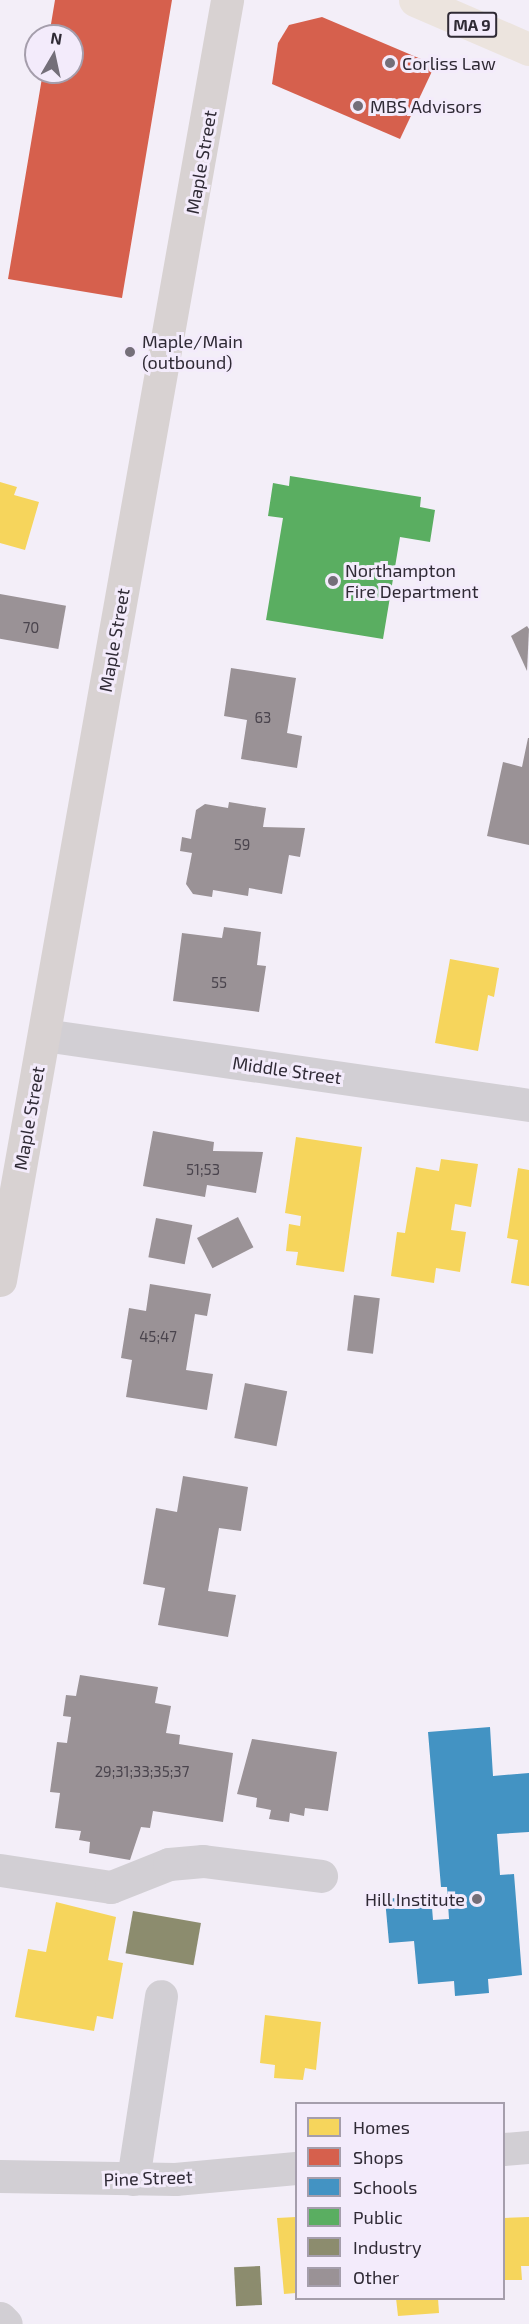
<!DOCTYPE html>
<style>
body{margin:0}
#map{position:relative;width:529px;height:2324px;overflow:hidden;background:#f3eef8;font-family:"Exo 2",sans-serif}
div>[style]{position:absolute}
.homes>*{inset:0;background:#f6d55c}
.shops>*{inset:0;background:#d6604d}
.schools>*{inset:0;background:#4393c3}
.public>*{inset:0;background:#5aae61}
.industry>*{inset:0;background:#8c8c6e;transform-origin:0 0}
.building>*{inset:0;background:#9a9296;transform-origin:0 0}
.minor>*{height:33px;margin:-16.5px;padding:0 16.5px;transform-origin:16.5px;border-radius:16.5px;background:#d2cfd4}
.major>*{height:33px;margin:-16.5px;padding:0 16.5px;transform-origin:16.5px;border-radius:16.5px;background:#d8d2d2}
.highway>*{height:33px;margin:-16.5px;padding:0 16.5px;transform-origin:16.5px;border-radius:16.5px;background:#ece4de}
.dots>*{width:16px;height:16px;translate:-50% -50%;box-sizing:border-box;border:3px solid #f3ebfb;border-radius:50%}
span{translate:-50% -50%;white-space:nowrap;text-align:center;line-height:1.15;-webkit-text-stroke:6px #f3ebfb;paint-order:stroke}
.number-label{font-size:15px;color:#4a444d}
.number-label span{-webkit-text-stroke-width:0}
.shield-label span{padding:2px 4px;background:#f3ebfb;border:2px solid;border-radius:4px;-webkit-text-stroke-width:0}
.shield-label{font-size:16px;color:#2f2a35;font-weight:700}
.poi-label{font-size:18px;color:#2f2a35}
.left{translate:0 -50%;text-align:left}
.right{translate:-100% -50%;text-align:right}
.street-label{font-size:18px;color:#2f2a35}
.legend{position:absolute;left:295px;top:2102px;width:210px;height:198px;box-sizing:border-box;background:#f3ebfb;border:2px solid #a59eac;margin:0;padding:8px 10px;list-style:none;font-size:18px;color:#2f2a35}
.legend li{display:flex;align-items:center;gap:12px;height:30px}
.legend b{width:30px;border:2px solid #a59eac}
.north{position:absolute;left:24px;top:24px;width:60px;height:60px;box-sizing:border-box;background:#f3ebfb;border:2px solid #a59eac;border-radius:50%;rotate:9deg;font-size:16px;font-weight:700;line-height:24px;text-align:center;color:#2f2a35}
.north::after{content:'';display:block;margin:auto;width:21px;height:27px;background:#746f79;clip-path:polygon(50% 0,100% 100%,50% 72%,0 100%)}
</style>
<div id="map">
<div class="homes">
<i style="clip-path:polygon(0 482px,17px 487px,14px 495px,39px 502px,25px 550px,0 543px)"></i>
<i style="clip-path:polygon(450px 959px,499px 968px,494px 997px,488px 995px,478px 1051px,435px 1043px)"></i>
<i style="clip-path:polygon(296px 1137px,362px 1147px,344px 1272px,296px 1265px,298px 1252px,286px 1251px,289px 1224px,300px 1226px,301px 1216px,285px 1213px)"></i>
<i style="clip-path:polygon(441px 1159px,478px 1164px,471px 1207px,455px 1204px,451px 1230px,466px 1232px,460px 1272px,436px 1268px,434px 1283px,391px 1276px,397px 1232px,405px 1233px,416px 1167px,439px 1171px)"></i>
<i style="clip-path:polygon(518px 1168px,529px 1170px,529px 1286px,511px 1283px,518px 1240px,507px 1238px)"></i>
<i style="clip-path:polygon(56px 1902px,116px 1917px,108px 1960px,123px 1963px,113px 2019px,97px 2016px,94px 2031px,15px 2017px,28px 1949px,46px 1952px)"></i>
<i style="clip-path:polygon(265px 2015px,321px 2022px,316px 2070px,305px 2068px,303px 2080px,274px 2078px,275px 2065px,260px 2063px)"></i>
<i style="clip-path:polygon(296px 2217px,296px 2293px,284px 2294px,277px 2218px)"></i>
<i style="clip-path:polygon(529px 2217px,529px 2266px,521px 2266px,522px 2280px,504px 2280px,504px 2218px)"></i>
<i style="clip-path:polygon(396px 2298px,438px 2298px,439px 2313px,398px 2316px)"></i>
</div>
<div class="shops">
<i style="clip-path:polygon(55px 0,172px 0,122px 298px,8px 279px,43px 72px,72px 72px,72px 36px,49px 36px)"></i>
<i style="clip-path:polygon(322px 17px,435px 65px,400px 139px,272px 84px,278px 43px,289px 25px)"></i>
</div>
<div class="schools">
<i style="clip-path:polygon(490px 1727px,493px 1776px,529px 1773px,529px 1832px,497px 1834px,500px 1875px,514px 1874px,522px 1975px,488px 1979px,489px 1993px,455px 1996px,454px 1981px,418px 1984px,414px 1941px,389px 1943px,385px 1899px,431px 1895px,433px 1920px,449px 1919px,447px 1887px,441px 1887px,428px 1732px)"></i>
</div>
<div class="public">
<i style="clip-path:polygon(290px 476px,421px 497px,420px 507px,435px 510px,430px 542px,400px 537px,383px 639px,266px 620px,283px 518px,268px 516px,273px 483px,289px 486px)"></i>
</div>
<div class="industry">
<i style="left:133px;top:1911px;width:69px;height:43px;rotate:10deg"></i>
<i style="left:260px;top:2266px;width:39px;height:26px;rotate:87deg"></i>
</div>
<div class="building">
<i style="left:0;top:594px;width:67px;height:44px;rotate:10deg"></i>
<i style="clip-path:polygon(527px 626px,529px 629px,527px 671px,511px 636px)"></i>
<i style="clip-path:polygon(231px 668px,296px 678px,287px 733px,302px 736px,297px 768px,241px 759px,247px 720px,224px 716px)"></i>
<i style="clip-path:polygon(528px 738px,529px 738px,529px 845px,487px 836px,503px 762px,522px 767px)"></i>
<i style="clip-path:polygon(229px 802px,266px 808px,263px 827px,305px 828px,300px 857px,289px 855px,282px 894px,249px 888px,248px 896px,213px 890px,212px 897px,193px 894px,186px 884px,192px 853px,180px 851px,182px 837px,191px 839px,196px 810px,205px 804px,228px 808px)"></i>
<i style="clip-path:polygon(224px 927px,261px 932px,257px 965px,266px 966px,259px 1012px,173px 1001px,182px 933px,222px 938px)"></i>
<i style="clip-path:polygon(153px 1131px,214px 1142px,213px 1151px,263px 1152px,256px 1193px,207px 1185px,205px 1197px,143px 1186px)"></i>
<i style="left:238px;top:1217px;width:34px;height:46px;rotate:63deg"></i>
<i style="left:156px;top:1218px;width:37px;height:40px;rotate:11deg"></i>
<i style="clip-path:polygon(150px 1284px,211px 1294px,207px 1316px,195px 1314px,186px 1370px,213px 1374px,207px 1410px,126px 1397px,132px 1360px,121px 1358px,129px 1308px,146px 1311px)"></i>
<i style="left:354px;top:1295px;width:26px;height:56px;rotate:7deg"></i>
<i style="left:245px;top:1383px;width:43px;height:56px;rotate:11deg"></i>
<i style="clip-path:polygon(183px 1476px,248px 1487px,241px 1531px,219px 1528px,208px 1591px,236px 1595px,228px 1637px,158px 1625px,165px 1588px,143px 1584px,156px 1508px,177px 1512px)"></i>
<i style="clip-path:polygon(80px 1675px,158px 1687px,155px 1703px,171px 1706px,166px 1733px,180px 1735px,179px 1744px,233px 1753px,223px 1822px,153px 1811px,150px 1828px,141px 1827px,130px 1860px,89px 1853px,90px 1842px,79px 1840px,81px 1831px,55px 1828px,60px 1793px,50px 1792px,57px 1742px,67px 1743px,71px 1717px,63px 1716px,66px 1695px,76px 1696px)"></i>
<i style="clip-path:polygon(252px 1739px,337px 1752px,328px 1811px,305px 1808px,304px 1816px,290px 1813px,289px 1822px,269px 1819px,271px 1810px,256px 1807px,257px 1798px,237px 1794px)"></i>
</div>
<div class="minor">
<i style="left:44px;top:1035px;width:490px;rotate:8.2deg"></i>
<i style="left:0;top:1870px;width:112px;rotate:8.7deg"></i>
<i style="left:111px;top:1887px;width:62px;rotate:-21.6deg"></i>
<i style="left:169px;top:1864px;width:34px;rotate:-5deg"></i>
<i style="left:203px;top:1861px;width:119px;rotate:7.2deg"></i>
<i style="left:504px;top:2149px;width:25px;rotate:-5deg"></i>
<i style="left:0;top:2176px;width:175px;rotate:1deg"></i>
<i style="left:175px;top:2179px;width:121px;rotate:-5.2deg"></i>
<i style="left:133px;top:2179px;width:185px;rotate:-81.3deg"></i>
<i style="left:0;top:2318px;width:8px;rotate:45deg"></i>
</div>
<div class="major">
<i style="left:0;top:1280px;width:1300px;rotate:-79.94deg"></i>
</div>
<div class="highway">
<i style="left:415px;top:0;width:124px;rotate:23.3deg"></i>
</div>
<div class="dots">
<i style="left:390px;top:63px;background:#746f79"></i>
<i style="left:358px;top:106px;background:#746f79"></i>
<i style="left:130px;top:352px;background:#746f79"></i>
<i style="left:333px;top:581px;background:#746f79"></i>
<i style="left:477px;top:1899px;background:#746f79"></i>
</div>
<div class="number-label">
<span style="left:31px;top:628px">70</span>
<span style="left:263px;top:718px">63</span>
<span style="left:242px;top:845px">59</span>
<span style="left:219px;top:983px">55</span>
<span style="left:203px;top:1170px">51;53</span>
<span style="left:158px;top:1337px">45;47</span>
<span style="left:142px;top:1772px">29;31;33;35;37</span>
</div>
<div class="shield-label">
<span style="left:472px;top:25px">MA 9</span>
</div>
<div class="poi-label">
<span class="left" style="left:402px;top:63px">Corliss Law</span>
<span class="left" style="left:370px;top:106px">MBS Advisors</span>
<span class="left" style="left:142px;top:352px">Maple/Main<br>(outbound)</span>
<span class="left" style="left:345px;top:581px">Northampton<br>Fire Department</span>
<span class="right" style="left:465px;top:1899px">Hill Institute</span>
</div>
<div class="street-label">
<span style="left:201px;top:162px;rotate:-80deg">Maple Street</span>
<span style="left:114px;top:640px;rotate:-80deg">Maple Street</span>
<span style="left:287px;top:1070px;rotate:8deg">Middle Street</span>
<span style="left:29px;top:1118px;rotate:-80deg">Maple Street</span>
<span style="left:148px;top:2178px;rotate:-2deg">Pine Street</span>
</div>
<ul class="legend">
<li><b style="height:16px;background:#f6d55c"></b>Homes</li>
<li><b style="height:16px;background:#d6604d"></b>Shops</li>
<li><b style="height:16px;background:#4393c3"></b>Schools</li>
<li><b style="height:16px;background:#5aae61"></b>Public</li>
<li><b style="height:16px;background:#8c8c6e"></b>Industry</li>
<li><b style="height:16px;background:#9a9296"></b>Other</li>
</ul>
<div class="north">N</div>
</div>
